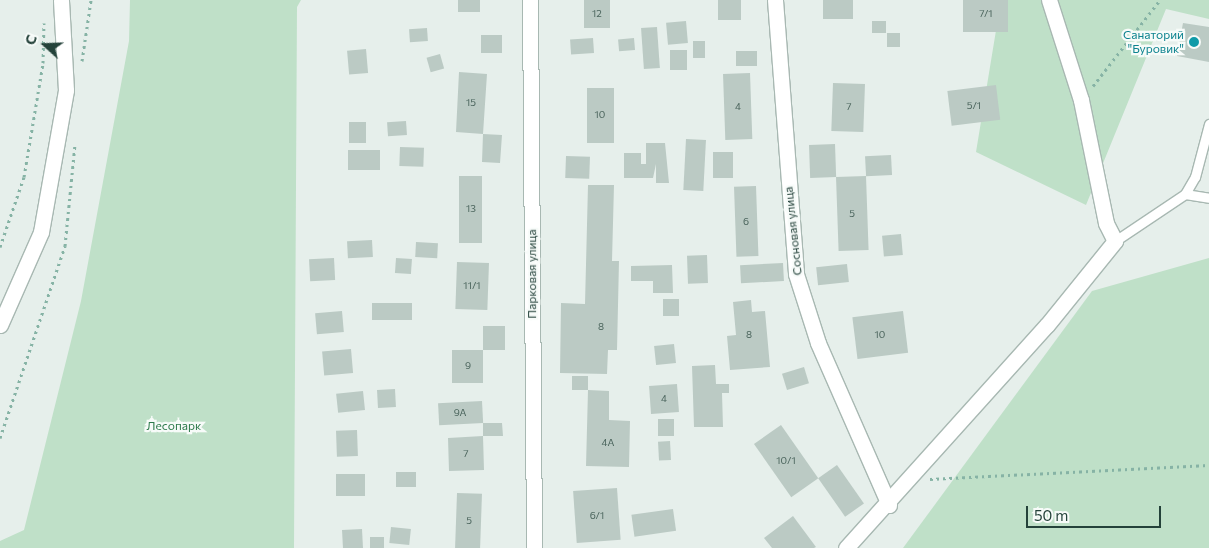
<!DOCTYPE html>
<meta charset="utf-8">
<style>
body{margin:0}
#map{position:relative;width:1209px;height:548px;overflow:hidden;background:#e6efeb;font-family:Commissioner,sans-serif}
div>[style]{position:absolute}
.green>*{inset:0;background:#bfe0c8}
.building>*{inset:0;background:#bbcac4;transform-origin:0 0}
.path>*{height:3px;margin-top:-1.5px;transform-origin:0;background:repeating-linear-gradient(90deg,#86b3a5 0 2.5px,transparent 0 6.5px)}
.roads{filter:drop-shadow(1px 0 #a8b8b2) drop-shadow(-1px 0 #a8b8b2) drop-shadow(0 1px #a8b8b2) drop-shadow(0 -1px #a8b8b2)}
.lane>*{height:9px;margin:-4.5px;padding:0 4.5px;transform-origin:4.5px;border-radius:4.5px;background:#fff}
.street>*{height:15px;margin:-7.5px;padding:0 7.5px;transform-origin:7.5px;border-radius:7.5px;background:#fff}
.dots>*{width:14px;height:14px;translate:-50% -50%;box-sizing:border-box;border:2px solid #f7fbf9;border-radius:50%}
span{translate:-50% -50%;white-space:nowrap;text-align:center;line-height:1.15;-webkit-text-stroke:4.5px #f7fbf9;paint-order:stroke}
.number-label{font-size:10px;color:#4a645c}
.number-label span{-webkit-text-stroke-width:0}
.culture-label{font-size:12px;color:#0d838f}
.right{translate:-100% -50%;text-align:right}
.street-label{font-size:12px;color:#24423a}
.park-label{font-size:12px;color:#2d7a4b}
.north{position:absolute;left:20px;top:20px;width:50px;height:50px;-webkit-text-stroke:4px #f7fbf9;paint-order:stroke;rotate:290deg;font-size:14px;font-weight:700;line-height:20px;text-align:center;color:#24423a}
.north::after{content:'';display:block;margin:auto;width:18px;height:22px;background:#24423a;clip-path:polygon(50% 0,100% 100%,50% 72%,0 100%)}
.scale{position:absolute;left:1026px;top:506px;width:135px;height:22px;box-sizing:border-box;border:2px solid #24423a;border-top:0;padding-left:6px;font-size:15px;line-height:18px;white-space:nowrap;color:#24423a;-webkit-text-stroke:4px #f7fbf9;paint-order:stroke}
</style>
<div id="map">
<div class="green">
<i style="clip-path:polygon(130px 0,301px 0,297px 7px,294px 548px,0 548px,0 541px,24px 530px,81px 301px,129px 41px)"></i>
<i style="clip-path:polygon(1001px 0,1209px 0,1209px 19px,1166px 9px,1086px 205px,976px 152px)"></i>
<i style="clip-path:polygon(1209px 258px,1209px 548px,903px 548px,1092px 291px)"></i>
</div>
<div class="building">
<i style="left:458px;top:0;width:22px;height:12px"></i>
<i style="left:584px;top:0;width:26px;height:28px"></i>
<i style="left:718px;top:0;width:23px;height:20px"></i>
<i style="left:823px;top:0;width:30px;height:19px"></i>
<i style="left:963px;top:0;width:45px;height:32px"></i>
<i style="left:686px;top:21px;width:22px;height:20px;rotate:85deg"></i>
<i style="left:872px;top:21px;width:14px;height:12px"></i>
<i style="clip-path:polygon(1183px 23px,1209px 27px,1209px 62px,1177px 56px)"></i>
<i style="left:657px;top:27px;width:41px;height:16px;rotate:86deg"></i>
<i style="left:427px;top:28px;width:13px;height:18px;rotate:86deg"></i>
<i style="left:887px;top:33px;width:13px;height:14px"></i>
<i style="left:481px;top:35px;width:21px;height:18px"></i>
<i style="left:593px;top:38px;width:15px;height:23px;rotate:86deg"></i>
<i style="left:634px;top:38px;width:12px;height:16px;rotate:85deg"></i>
<i style="left:693px;top:41px;width:12px;height:17px"></i>
<i style="left:366px;top:49px;width:24px;height:19px;rotate:85deg"></i>
<i style="left:687px;top:50px;width:20px;height:17px;rotate:90deg"></i>
<i style="left:736px;top:51px;width:21px;height:15px"></i>
<i style="left:440px;top:54px;width:15px;height:14px;rotate:74deg"></i>
<i style="clip-path:polygon(459px 72px,487px 74px,483px 134px,502px 135px,500px 163px,482px 162px,483px 134px,456px 132px)"></i>
<i style="left:750px;top:73px;width:66px;height:27px;rotate:88deg"></i>
<i style="left:833px;top:83px;width:32px;height:48px;rotate:2deg"></i>
<i style="left:996px;top:85px;width:35px;height:49px;rotate:83deg"></i>
<i style="left:587px;top:88px;width:27px;height:55px"></i>
<i style="left:406px;top:121px;width:14px;height:19px;rotate:86deg"></i>
<i style="left:349px;top:122px;width:17px;height:21px"></i>
<i style="left:686px;top:139px;width:20px;height:51px;rotate:3deg"></i>
<i style="clip-path:polygon(646px 143px,665px 143px,669px 183px,656px 183px,656px 164px,653px 178px,624px 178px,624px 153px,641px 153px,641px 164px,646px 164px)"></i>
<i style="left:835px;top:144px;width:33px;height:26px;rotate:88deg"></i>
<i style="left:400px;top:147px;width:24px;height:19px;rotate:2deg"></i>
<i style="left:380px;top:150px;width:20px;height:32px;rotate:90deg"></i>
<i style="left:713px;top:152px;width:20px;height:26px"></i>
<i style="left:891px;top:155px;width:20px;height:26px;rotate:87deg"></i>
<i style="left:566px;top:156px;width:24px;height:22px;rotate:2deg"></i>
<i style="left:459px;top:176px;width:23px;height:67px"></i>
<i style="left:866px;top:176px;width:74px;height:30px;rotate:88deg"></i>
<i style="clip-path:polygon(588px 185px,614px 185px,612px 261px,619px 261px,617px 350px,608px 350px,607px 374px,560px 373px,561px 303px,585px 304px)"></i>
<i style="left:756px;top:186px;width:70px;height:22px;rotate:88deg"></i>
<i style="left:901px;top:234px;width:21px;height:19px;rotate:85deg"></i>
<i style="left:372px;top:240px;width:17px;height:25px;rotate:87deg"></i>
<i style="left:416px;top:242px;width:22px;height:15px;rotate:3deg"></i>
<i style="left:707px;top:255px;width:28px;height:20px;rotate:88deg"></i>
<i style="left:334px;top:258px;width:22px;height:25px;rotate:87deg"></i>
<i style="left:396px;top:258px;width:16px;height:15px;rotate:4deg"></i>
<i style="left:457px;top:262px;width:32px;height:47px;rotate:2deg"></i>
<i style="left:783px;top:263px;width:18px;height:43px;rotate:87deg"></i>
<i style="left:847px;top:264px;width:18px;height:31px;rotate:84deg"></i>
<i style="clip-path:polygon(672px 265px,673px 293px,653px 293px,653px 281px,631px 281px,631px 266px)"></i>
<i style="left:663px;top:299px;width:16px;height:17px"></i>
<i style="clip-path:polygon(751px 300px,752px 312px,765px 311px,770px 367px,730px 370px,727px 336px,736px 335px,733px 302px)"></i>
<i style="left:412px;top:303px;width:17px;height:40px;rotate:90deg"></i>
<i style="left:342px;top:311px;width:21px;height:27px;rotate:85deg"></i>
<i style="left:903px;top:311px;width:42px;height:51px;rotate:83deg"></i>
<i style="left:483px;top:326px;width:22px;height:24px"></i>
<i style="left:674px;top:344px;width:19px;height:20px;rotate:84deg"></i>
<i style="left:351px;top:349px;width:24px;height:29px;rotate:85deg"></i>
<i style="left:452px;top:350px;width:31px;height:33px"></i>
<i style="clip-path:polygon(715px 365px,716px 384px,729px 384px,729px 393px,722px 393px,723px 427px,694px 427px,692px 366px)"></i>
<i style="left:804px;top:367px;width:17px;height:23px;rotate:73deg"></i>
<i style="clip-path:polygon(572px 376px,588px 376px,588px 390px,609px 391px,609px 420px,630px 421px,629px 467px,586px 466px,588px 390px,572px 390px)"></i>
<i style="left:677px;top:384px;width:28px;height:28px;rotate:86deg"></i>
<i style="left:395px;top:389px;width:18px;height:18px;rotate:87deg"></i>
<i style="left:363px;top:391px;width:19px;height:27px;rotate:84deg"></i>
<i style="left:482px;top:401px;width:22px;height:44px;rotate:87deg"></i>
<i style="left:658px;top:419px;width:16px;height:17px"></i>
<i style="clip-path:polygon(483px 423px,502px 423px,503px 436px,483px 436px,484px 470px,449px 471px,448px 438px,483px 436px)"></i>
<i style="left:781px;top:425px;width:65px;height:33px;rotate:55deg"></i>
<i style="left:357px;top:430px;width:26px;height:21px;rotate:88deg"></i>
<i style="left:670px;top:441px;width:19px;height:12px;rotate:87deg"></i>
<i style="left:837px;top:465px;width:47px;height:23px;rotate:55deg"></i>
<i style="left:396px;top:472px;width:20px;height:15px"></i>
<i style="left:336px;top:474px;width:29px;height:22px"></i>
<i style="left:617px;top:488px;width:52px;height:44px;rotate:86deg"></i>
<i style="left:457px;top:493px;width:25px;height:55px;rotate:2deg"></i>
<i style="left:673px;top:509px;width:22px;height:42px;rotate:82deg"></i>
<i style="clip-path:polygon(793px 516px,816px 547px,814px 548px,772px 548px,764px 538px)"></i>
<i style="left:391px;top:527px;width:20px;height:16px;rotate:6deg"></i>
<i style="left:362px;top:529px;width:19px;height:20px;rotate:87deg"></i>
<i style="left:370px;top:537px;width:14px;height:11px"></i>
</div>
<div class="path">
<i style="left:82px;top:61px;width:62px;rotate:-81.6deg"></i>
<i style="left:1093px;top:86px;width:109px;rotate:-52.1deg"></i>
<i style="left:0;top:247px;width:74px;rotate:-71.1deg"></i>
<i style="left:24px;top:177px;width:116px;rotate:-80.5deg"></i>
<i style="left:43px;top:63px;width:40px;rotate:-88.6deg"></i>
<i style="left:0;top:438px;width:203px;rotate:-71.3deg"></i>
<i style="left:65px;top:246px;width:102px;rotate:-84.4deg"></i>
<i style="left:930px;top:479px;width:279px;rotate:-2.9deg"></i>
</div>
<div class="roads">
<div class="lane">
<i style="left:1185px;top:194px;width:20px;rotate:-60deg"></i>
<i style="left:1195px;top:177px;width:55px;rotate:-75.2deg"></i>
<i style="left:1115px;top:241px;width:84px;rotate:-33.9deg"></i>
<i style="left:1185px;top:194px;width:24px;rotate:9deg"></i>
</div>
<div class="street">
<i style="left:530px;top:0;width:548px;rotate:89.58deg"></i>
<i style="left:775px;top:0;width:275px;rotate:85.6deg"></i>
<i style="left:796px;top:274px;width:72px;rotate:72.3deg"></i>
<i style="left:818px;top:343px;width:177px;rotate:66.3deg"></i>
<i style="left:0;top:325px;width:102px;rotate:-66.2deg"></i>
<i style="left:41px;top:232px;width:144px;rotate:-80deg"></i>
<i style="left:66px;top:90px;width:90px;rotate:-93.2deg"></i>
<i style="left:846px;top:548px;width:300px;rotate:-48deg"></i>
<i style="left:1047px;top:325px;width:108px;rotate:-51deg"></i>
<i style="left:1115px;top:241px;width:20px;rotate:-117deg"></i>
<i style="left:1106px;top:223px;width:126px;rotate:-101.5deg"></i>
<i style="left:1081px;top:100px;width:105px;rotate:-107.7deg"></i>
</div>
</div>
<div class="dots">
<i style="left:1194px;top:42px;background:#0f9aa8"></i>
</div>
<div class="number-label">
<span style="left:597px;top:14px">12</span>
<span style="left:986px;top:14px">7/1</span>
<span style="left:471px;top:103px">15</span>
<span style="left:974px;top:106px">5/1</span>
<span style="left:738px;top:107px">4</span>
<span style="left:849px;top:107px">7</span>
<span style="left:600px;top:115px">10</span>
<span style="left:471px;top:209px">13</span>
<span style="left:852px;top:214px">5</span>
<span style="left:746px;top:222px">6</span>
<span style="left:472px;top:286px">11/1</span>
<span style="left:601px;top:327px">8</span>
<span style="left:749px;top:335px">8</span>
<span style="left:880px;top:335px">10</span>
<span style="left:468px;top:366px">9</span>
<span style="left:664px;top:399px">4</span>
<span style="left:460px;top:413px">9А</span>
<span style="left:608px;top:443px">4А</span>
<span style="left:466px;top:454px">7</span>
<span style="left:786px;top:461px">10/1</span>
<span style="left:597px;top:516px">6/1</span>
<span style="left:469px;top:521px">5</span>
</div>
<div class="culture-label">
<span class="right" style="left:1184px;top:42px">Санаторий<br>"Буровик"</span>
</div>
<div class="street-label">
<span style="left:793px;top:231px;rotate:-96deg">Сосновая улица</span>
<span style="left:532px;top:274px;rotate:-90deg">Парковая улица</span>
</div>
<div class="park-label">
<span style="left:174px;top:426px">Лесопарк</span>
</div>
<div class="north">С</div>
<div class="scale">50 m</div>
</div>
